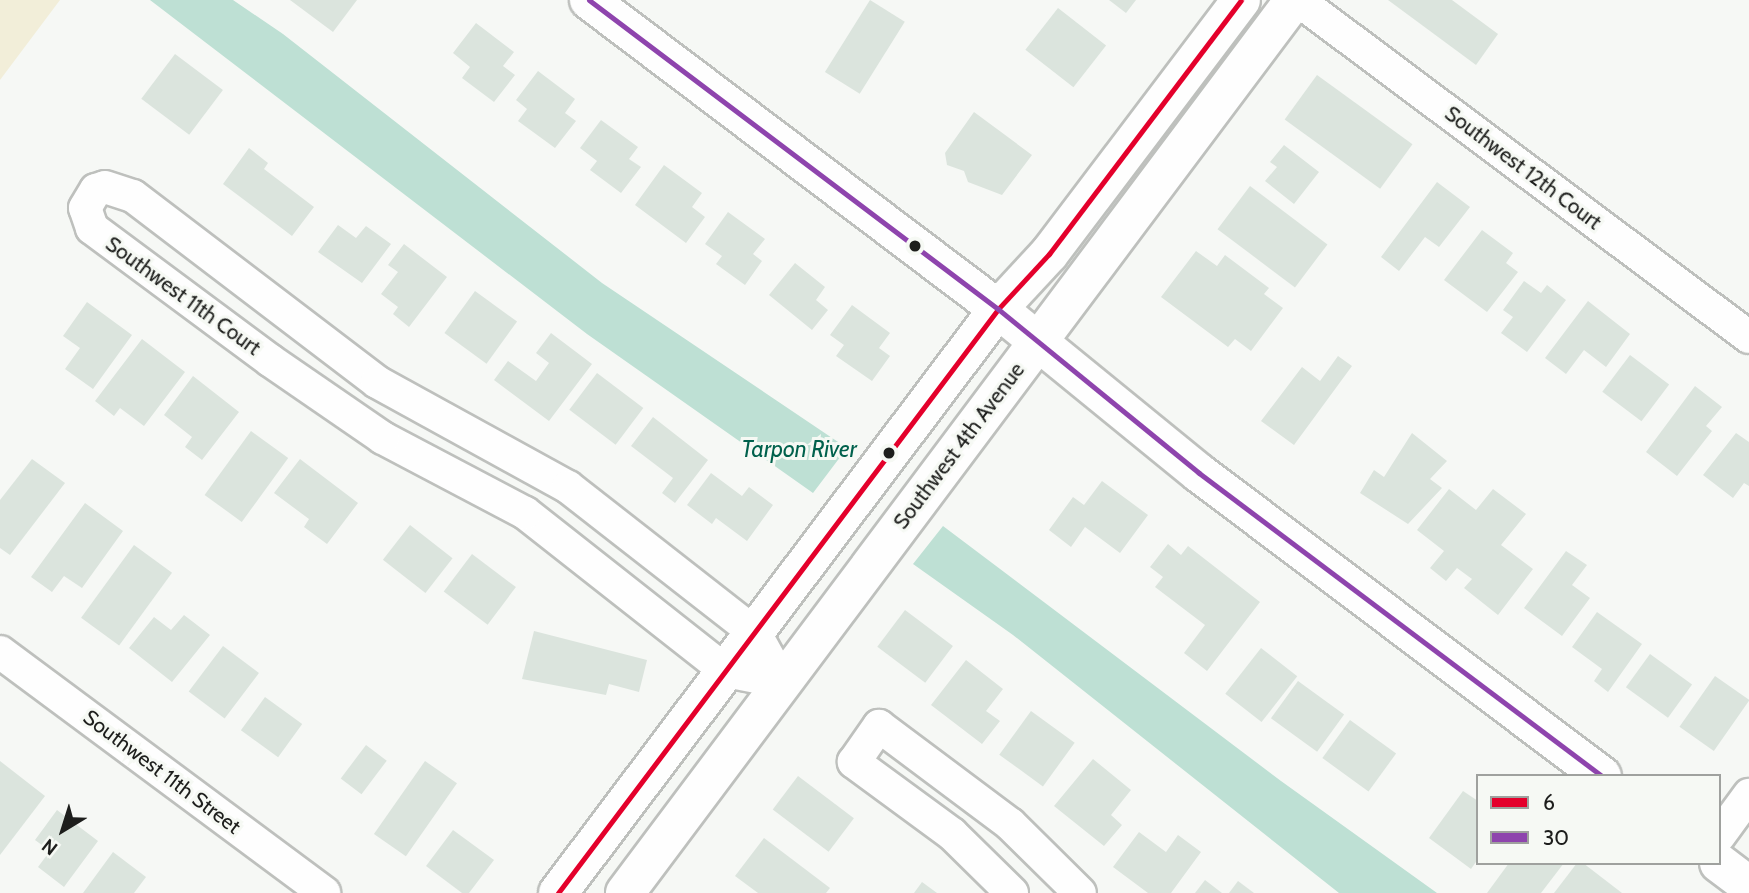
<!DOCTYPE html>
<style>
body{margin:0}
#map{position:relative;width:1749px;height:893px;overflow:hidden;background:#f6f8f5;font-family:Cabin,sans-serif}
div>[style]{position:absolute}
.green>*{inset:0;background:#f2eed9}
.water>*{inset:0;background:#bee0d4}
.building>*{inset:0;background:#dbe4dd;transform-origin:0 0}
.roads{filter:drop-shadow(2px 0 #bec0bd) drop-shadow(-2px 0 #bec0bd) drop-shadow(0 2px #bec0bd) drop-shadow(0 -2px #bec0bd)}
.minor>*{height:32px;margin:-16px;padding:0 16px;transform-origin:16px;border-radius:16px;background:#fefefe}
.secondary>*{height:38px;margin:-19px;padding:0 19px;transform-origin:19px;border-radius:19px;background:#fefefe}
.bus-1>*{height:5px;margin:-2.5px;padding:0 2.5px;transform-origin:2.5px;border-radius:2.5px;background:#e4002b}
.bus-2>*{height:5px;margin:-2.5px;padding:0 2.5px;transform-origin:2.5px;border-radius:2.5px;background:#8e44ad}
.dots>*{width:19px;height:19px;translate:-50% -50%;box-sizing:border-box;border:4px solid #f6f9f4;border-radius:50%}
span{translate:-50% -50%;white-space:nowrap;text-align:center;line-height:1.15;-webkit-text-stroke:6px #f6f9f4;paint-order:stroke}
.street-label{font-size:21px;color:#1d1e1c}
.water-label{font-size:23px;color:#00614c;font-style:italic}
.legend{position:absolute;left:1476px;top:774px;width:245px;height:91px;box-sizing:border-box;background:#f6f9f4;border:2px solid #9fa19e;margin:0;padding:9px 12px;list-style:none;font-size:21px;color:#1d1e1c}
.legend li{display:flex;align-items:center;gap:14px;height:35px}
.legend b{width:35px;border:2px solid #9fa19e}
.north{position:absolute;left:28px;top:795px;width:70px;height:70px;-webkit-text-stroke:5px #f6f9f4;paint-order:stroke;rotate:218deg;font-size:19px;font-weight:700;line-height:28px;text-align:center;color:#1d1e1c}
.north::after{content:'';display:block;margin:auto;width:24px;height:32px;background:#1d1e1c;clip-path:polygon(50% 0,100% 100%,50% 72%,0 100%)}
</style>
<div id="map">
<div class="green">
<i style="clip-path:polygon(0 0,60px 0,0 80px)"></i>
</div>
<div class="water">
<i style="clip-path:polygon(150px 0,233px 0,283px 34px,602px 283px,847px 448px,813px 493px,587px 334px)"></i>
<i style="clip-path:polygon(943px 526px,1281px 781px,1437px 893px,1339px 893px,1013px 635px,913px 564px)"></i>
</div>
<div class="building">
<i style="clip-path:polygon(290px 0,357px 0,333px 32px)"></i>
<i style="left:870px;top:0;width:41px;height:85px;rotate:32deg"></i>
<i style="clip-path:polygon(1109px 0,1136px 0,1126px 13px)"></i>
<i style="clip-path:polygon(1388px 0,1452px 0,1498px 34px,1476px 65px)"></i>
<i style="left:1058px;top:8px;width:61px;height:53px;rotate:38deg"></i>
<i style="clip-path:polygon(476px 23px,514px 52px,503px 66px,515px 75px,494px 102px,462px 78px,470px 67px,453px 53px)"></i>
<i style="left:175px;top:54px;width:60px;height:56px;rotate:37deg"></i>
<i style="clip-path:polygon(538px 71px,575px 99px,565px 113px,576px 121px,555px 148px,518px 121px,527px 109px,516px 100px)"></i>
<i style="left:1317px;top:75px;width:118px;height:55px;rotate:36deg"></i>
<i style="clip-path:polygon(974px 112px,1032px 155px,1002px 195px,968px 182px,964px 171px,947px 165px,945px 153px)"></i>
<i style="clip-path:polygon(601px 120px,638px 147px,629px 159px,641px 167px,621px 193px,590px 170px,597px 161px,580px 148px)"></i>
<i style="clip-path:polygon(1284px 145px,1319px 172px,1294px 204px,1265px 181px,1277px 167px,1270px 162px)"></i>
<i style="clip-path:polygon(249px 148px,268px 163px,264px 169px,314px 207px,292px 236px,223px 184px)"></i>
<i style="clip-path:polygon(664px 165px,702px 193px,692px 207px,705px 217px,686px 243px,635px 205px)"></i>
<i style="clip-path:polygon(1437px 182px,1470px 207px,1439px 247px,1425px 237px,1399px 271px,1381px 257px)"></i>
<i style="left:1250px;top:186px;width:97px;height:54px;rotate:37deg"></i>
<i style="clip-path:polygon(728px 212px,765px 239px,753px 254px,762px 261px,745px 285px,716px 264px,722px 256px,705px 244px)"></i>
<i style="clip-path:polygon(338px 225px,356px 238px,366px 226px,391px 244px,362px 283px,318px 252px)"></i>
<i style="clip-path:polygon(1482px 230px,1513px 253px,1506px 263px,1518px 272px,1487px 312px,1444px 280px)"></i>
<i style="clip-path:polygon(404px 244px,447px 277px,409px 327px,393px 314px,398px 307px,381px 294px,398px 272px,388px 265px)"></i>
<i style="clip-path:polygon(1196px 251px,1217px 266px,1225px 255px,1269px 288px,1264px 294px,1283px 308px,1251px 351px,1235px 339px,1228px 347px,1161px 297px)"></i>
<i style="clip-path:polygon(795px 263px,825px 287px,816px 300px,828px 310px,812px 330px,769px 295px)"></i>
<i style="clip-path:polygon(1524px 281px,1541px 293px,1547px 285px,1566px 300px,1527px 352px,1501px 333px,1513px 317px,1503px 310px)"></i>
<i style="left:475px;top:291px;width:52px;height:52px;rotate:36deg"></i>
<i style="clip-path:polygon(1588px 301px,1630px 334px,1606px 367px,1584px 350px,1566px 374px,1545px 358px)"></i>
<i style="clip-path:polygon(87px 302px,132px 335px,93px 389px,65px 369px,80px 348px,63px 336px)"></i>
<i style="clip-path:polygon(852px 305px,890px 333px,879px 348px,890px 356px,872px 381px,836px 356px,844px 345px,830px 335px)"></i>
<i style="clip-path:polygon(551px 333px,592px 364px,549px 421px,494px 380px,508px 361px,536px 381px,549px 363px,536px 353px)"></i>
<i style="clip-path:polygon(142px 339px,185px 372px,144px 426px,120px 408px,114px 416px,95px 401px)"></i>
<i style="left:1630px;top:355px;width:49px;height:46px;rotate:37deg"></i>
<i style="clip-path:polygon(1338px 356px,1352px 366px,1294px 445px,1261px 421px,1302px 367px,1320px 381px)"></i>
<i style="left:597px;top:373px;width:58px;height:46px;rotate:37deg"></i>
<i style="clip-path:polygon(193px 376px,239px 412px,202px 460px,185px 447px,192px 437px,164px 415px)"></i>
<i style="clip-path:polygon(1695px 386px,1722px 407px,1706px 426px,1712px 431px,1677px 476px,1646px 452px)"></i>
<i style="clip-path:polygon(653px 417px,708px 460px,675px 503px,662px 493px,673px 478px,631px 446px)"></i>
<i style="left:251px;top:431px;width:46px;height:79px;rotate:36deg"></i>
<i style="clip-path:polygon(1412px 433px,1447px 461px,1430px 479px,1442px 488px,1408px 524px,1360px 493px,1374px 470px,1384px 477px)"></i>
<i style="clip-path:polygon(1736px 433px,1749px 442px,1749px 486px,1744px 483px,1733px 498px,1703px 475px)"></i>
<i style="clip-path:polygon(32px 459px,65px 483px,10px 555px,0 548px,0 500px)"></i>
<i style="clip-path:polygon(300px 459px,358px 503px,327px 544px,304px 527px,309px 519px,274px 493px)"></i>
<i style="clip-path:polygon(711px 473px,742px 496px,749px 487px,773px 505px,747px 541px,716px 518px,712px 524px,687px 505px)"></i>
<i style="clip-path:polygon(1102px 481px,1148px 515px,1120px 553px,1085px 527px,1071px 547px,1049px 530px,1073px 497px,1084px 505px)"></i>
<i style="clip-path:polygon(1449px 489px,1476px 510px,1493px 489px,1526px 514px,1501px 545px,1533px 569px,1498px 615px,1464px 588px,1472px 579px,1457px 568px,1446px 581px,1430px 568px,1444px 551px,1417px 530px)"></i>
<i style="clip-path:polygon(85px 503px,123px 531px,82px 588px,64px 576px,52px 592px,31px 577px)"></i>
<i style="left:410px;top:525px;width:54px;height:44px;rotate:38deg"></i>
<i style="clip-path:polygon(1168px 544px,1181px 555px,1188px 546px,1260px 602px,1207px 671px,1184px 653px,1205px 625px,1155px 587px,1163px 577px,1150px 567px)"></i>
<i style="left:134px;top:545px;width:47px;height:90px;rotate:36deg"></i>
<i style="clip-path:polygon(1566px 551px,1587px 565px,1572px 585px,1590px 598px,1562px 636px,1524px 608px)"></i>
<i style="left:472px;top:554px;width:55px;height:47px;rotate:37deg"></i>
<i style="left:905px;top:610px;width:60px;height:46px;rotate:37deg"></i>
<i style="clip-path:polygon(1597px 612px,1642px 644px,1608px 692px,1594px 681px,1602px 669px,1572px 647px)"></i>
<i style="clip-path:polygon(184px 615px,210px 635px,172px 682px,129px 648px,154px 617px,171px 630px)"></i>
<i style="clip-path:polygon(534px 631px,647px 660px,639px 692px,609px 684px,606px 695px,522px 679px)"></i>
<i style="left:223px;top:646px;width:45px;height:57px;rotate:37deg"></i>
<i style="left:1261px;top:648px;width:46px;height:58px;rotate:38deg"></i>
<i style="left:1650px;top:654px;width:52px;height:41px;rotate:36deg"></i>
<i style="clip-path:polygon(966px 660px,1003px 689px,986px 711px,1000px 721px,982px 744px,931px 705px)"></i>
<i style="left:1715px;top:676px;width:42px;height:62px;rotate:35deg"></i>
<i style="left:1298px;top:681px;width:57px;height:46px;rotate:36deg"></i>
<i style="left:265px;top:697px;width:46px;height:41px;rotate:36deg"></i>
<i style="left:1031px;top:711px;width:54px;height:54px;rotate:36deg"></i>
<i style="left:1350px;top:720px;width:57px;height:47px;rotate:36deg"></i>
<i style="left:366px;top:745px;width:26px;height:42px;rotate:37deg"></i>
<i style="clip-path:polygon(1093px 759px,1131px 790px,1111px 815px,1122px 825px,1104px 846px,1054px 806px)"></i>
<i style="clip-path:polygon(0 761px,45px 796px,0 855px)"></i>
<i style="left:425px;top:761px;width:39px;height:89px;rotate:35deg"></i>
<i style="left:798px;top:776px;width:70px;height:42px;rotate:37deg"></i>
<i style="clip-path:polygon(1463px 791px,1478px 801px,1478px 859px,1471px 869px,1429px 838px)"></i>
<i style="clip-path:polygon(57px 810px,98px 841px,64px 887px,38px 867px,50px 851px,35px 840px)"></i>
<i style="clip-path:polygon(453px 830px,494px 860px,469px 893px,462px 893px,426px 866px)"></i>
<i style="clip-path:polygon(1139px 832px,1166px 852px,1178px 835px,1201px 852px,1171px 893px,1148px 893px,1113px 867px)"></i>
<i style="clip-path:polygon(764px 838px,830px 888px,826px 893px,758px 893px,735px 876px)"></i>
<i style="clip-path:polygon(113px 852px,146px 877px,134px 893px,83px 893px)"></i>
<i style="clip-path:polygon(1509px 863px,1564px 863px,1541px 893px,1487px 893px)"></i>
<i style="clip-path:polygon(1577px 863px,1583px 863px,1622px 893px,1554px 893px)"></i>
<i style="clip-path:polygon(1205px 880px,1222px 893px,1195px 893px)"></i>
<i style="clip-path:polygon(1238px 881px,1254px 893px,1229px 893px)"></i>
<i style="clip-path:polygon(922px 882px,937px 893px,914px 893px)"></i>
</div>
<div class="roads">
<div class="minor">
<i style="left:1298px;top:0;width:563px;rotate:36.77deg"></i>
<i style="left:105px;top:187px;width:29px;rotate:18deg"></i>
<i style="left:133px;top:196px;width:307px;rotate:37.3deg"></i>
<i style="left:377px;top:382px;width:218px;rotate:28.8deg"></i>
<i style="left:568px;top:487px;width:237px;rotate:38deg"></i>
<i style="left:755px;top:633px;width:56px;rotate:61.1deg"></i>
<i style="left:782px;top:682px;width:57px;rotate:-168.9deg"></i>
<i style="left:726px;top:671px;width:256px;rotate:-141.8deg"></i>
<i style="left:525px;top:513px;width:161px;rotate:-152.2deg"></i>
<i style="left:383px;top:438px;width:136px;rotate:-145.5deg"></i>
<i style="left:271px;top:361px;width:223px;rotate:-143.4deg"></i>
<i style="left:92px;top:228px;width:21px;rotate:-109deg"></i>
<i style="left:85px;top:208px;width:21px;rotate:-59deg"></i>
<i style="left:96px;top:190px;width:9px;rotate:-18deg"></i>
<i style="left:0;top:652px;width:404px;rotate:36.6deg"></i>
<i style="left:1719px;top:836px;width:51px;rotate:-53.8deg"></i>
<i style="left:1012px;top:893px;width:84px;rotate:-135.5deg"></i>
<i style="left:952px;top:834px;width:122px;rotate:-143.7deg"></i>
<i style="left:854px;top:762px;width:44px;rotate:-55.2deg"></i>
<i style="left:879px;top:726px;width:164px;rotate:36.8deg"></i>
<i style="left:1010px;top:824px;width:98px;rotate:44.6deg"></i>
</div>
<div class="secondary">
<i style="left:589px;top:0;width:513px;rotate:37.07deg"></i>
<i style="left:998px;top:309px;width:259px;rotate:39.2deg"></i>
<i style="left:1199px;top:473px;width:504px;rotate:36.94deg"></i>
<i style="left:1719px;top:863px;width:38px;rotate:37deg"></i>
<i style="left:558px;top:893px;width:731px;rotate:-53deg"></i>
<i style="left:998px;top:309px;width:75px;rotate:-47.2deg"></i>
<i style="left:1049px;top:254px;width:318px;rotate:-52.9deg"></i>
<i style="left:625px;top:893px;width:1116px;rotate:-53.16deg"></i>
</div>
</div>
<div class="bus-1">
<i style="left:558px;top:893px;width:731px;rotate:-53deg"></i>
<i style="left:998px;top:309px;width:75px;rotate:-47.2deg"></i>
<i style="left:1049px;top:254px;width:318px;rotate:-52.9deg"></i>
</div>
<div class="bus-2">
<i style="left:589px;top:0;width:513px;rotate:37.07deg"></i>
<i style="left:998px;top:309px;width:259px;rotate:39.2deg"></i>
<i style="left:1199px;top:473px;width:504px;rotate:36.94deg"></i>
</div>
<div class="dots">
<i style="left:915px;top:246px;background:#1d1e1c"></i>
<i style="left:889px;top:453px;background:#1d1e1c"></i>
</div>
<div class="street-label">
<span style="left:1523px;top:168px;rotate:37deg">Southwest 12th Court</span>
<span style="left:183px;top:296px;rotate:36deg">Southwest 11th Court</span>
<span style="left:959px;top:446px;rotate:-53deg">Southwest 4th Avenue</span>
<span style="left:162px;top:772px;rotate:37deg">Southwest 11th Street</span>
</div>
<div class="water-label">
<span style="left:799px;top:449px">Tarpon River</span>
</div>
<ul class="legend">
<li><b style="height:9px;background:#e4002b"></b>6</li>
<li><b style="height:9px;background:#8e44ad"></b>30</li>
</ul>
<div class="north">N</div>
</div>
